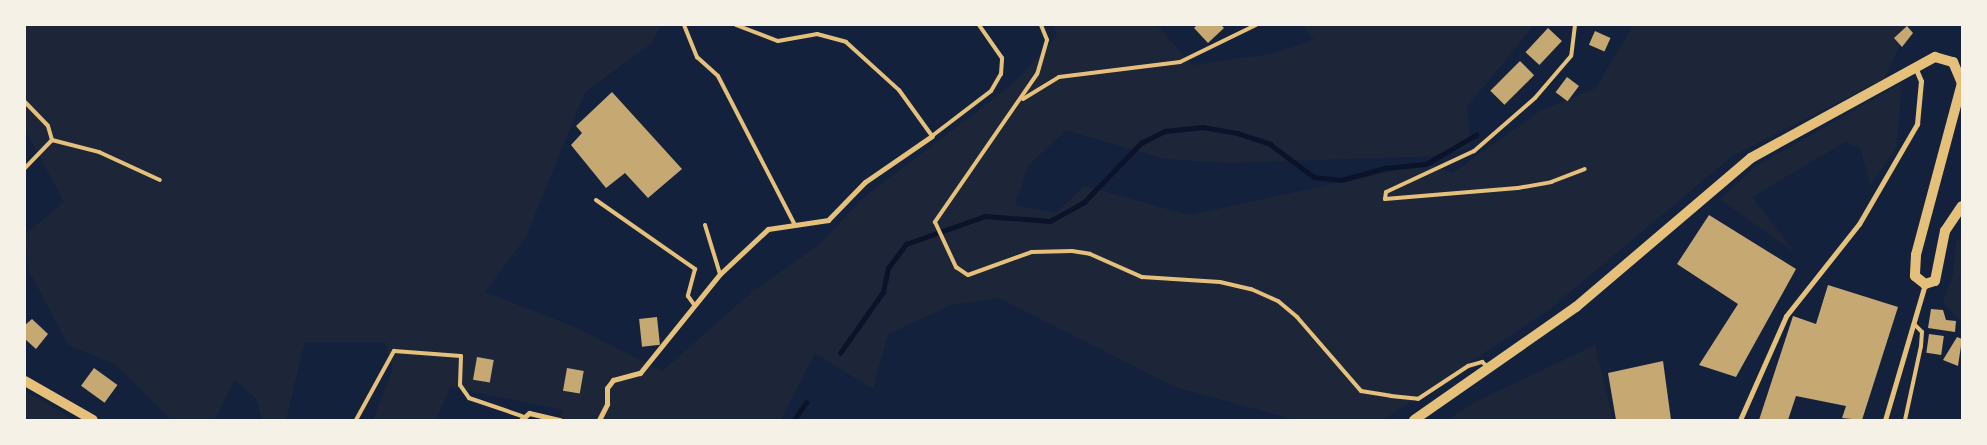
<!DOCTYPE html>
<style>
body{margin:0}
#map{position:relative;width:1987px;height:445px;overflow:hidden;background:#14213d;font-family:"PT Sans",sans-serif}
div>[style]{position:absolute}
.green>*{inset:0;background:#1d2539}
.stream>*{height:4.5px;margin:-2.25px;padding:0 2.25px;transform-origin:2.25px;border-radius:2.25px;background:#0b132b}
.building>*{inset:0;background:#c6a872;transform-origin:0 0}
.service>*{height:4px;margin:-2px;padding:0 2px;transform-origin:2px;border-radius:2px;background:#e5c07b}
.minor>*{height:5px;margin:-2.5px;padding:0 2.5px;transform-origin:2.5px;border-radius:2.5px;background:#e5c07b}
.secondary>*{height:10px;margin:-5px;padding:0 5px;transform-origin:5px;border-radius:5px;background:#e5c07b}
span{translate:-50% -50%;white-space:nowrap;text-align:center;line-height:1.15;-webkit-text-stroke:4px #f6f1e7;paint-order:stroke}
.frame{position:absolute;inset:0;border:26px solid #f6f1e7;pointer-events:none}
</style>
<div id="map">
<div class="green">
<i style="clip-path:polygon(25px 25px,661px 25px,652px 43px,585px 92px,526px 237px,485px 292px,575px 327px,662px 371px,753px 291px,819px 245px,862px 199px,1014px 83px,1057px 36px,1054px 25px,1157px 25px,1192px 65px,1271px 54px,1314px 40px,1302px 25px,1534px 25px,1467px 107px,1471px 146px,1443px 156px,1227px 163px,1164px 159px,1066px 130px,1028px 166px,1015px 205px,1056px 213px,1084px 186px,1189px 215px,1426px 164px,1453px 173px,1540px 111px,1596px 88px,1633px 25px,1909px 25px,1884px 79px,1732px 156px,1550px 309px,1383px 420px,1296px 420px,1175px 387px,999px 298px,951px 305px,888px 334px,873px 389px,815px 353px,781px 420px,561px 420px,563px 410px,450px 387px,436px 420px,373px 420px,393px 368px,385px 342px,305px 342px,286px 420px,262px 420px,256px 398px,234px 380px,215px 420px,171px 420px,115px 364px,68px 345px,28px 269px,25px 234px,64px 202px,25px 130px)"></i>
<i style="clip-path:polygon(1902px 83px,1896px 148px,1870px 186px,1861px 149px,1845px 142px,1752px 197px,1795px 253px,1720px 199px,1755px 167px)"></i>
<i style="clip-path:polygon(1962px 237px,1962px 323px,1943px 302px,1953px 275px,1956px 242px)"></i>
<i style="clip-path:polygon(1595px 345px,1613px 420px,1446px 420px,1479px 400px)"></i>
<i style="clip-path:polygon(25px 391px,75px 420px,25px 420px)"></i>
</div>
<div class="stream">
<i style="left:840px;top:353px;width:75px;rotate:-54.8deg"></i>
<i style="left:883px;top:292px;width:25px;rotate:-78deg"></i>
<i style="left:888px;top:268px;width:30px;rotate:-53deg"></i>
<i style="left:906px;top:244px;width:84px;rotate:-19.5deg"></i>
<i style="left:985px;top:216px;width:65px;rotate:4.4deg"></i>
<i style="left:1050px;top:221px;width:39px;rotate:-29deg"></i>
<i style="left:1084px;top:202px;width:82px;rotate:-46deg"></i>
<i style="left:1141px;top:143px;width:27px;rotate:-27deg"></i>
<i style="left:1165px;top:131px;width:38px;rotate:-6deg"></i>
<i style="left:1203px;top:127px;width:35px;rotate:10deg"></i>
<i style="left:1237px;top:133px;width:35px;rotate:18deg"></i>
<i style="left:1270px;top:144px;width:55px;rotate:36.9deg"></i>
<i style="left:1314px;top:177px;width:27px;rotate:6deg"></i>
<i style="left:1341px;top:180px;width:46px;rotate:-15.3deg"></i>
<i style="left:1385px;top:168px;width:41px;rotate:-5.6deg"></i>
<i style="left:1426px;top:164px;width:58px;rotate:-30.1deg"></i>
<i style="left:794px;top:420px;width:21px;rotate:-55deg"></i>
</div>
<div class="building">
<i style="clip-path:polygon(1197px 25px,1221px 25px,1224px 28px,1208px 43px,1194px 28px)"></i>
<i style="clip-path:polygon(1907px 26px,1913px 33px,1902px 47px,1894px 38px)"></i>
<i style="left:1548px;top:28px;width:19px;height:33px;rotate:43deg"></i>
<i style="left:1595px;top:31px;width:17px;height:15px;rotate:24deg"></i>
<i style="left:1520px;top:61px;width:20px;height:42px;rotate:45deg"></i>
<i style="left:1567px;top:77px;width:15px;height:19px;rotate:37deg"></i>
<i style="clip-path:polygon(612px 92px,682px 169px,648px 198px,625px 173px,606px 188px,571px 145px,582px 133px,576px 126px)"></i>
<i style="clip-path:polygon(1709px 215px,1796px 269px,1736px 377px,1699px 365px,1738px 304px,1677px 264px)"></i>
<i style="clip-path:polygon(1828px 285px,1898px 307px,1862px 420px,1842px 418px,1846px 406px,1796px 396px,1788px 420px,1759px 420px,1793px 316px,1816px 324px)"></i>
<i style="clip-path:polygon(1931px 309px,1943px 310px,1946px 320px,1956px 321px,1955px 332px,1928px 328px)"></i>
<i style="left:657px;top:317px;width:28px;height:18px;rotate:84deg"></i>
<i style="clip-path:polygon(32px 319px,48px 334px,36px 349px,25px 339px,25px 325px)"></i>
<i style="left:1929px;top:334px;width:15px;height:19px;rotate:8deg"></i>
<i style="clip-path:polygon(1957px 337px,1962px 339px,1958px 366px,1943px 360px)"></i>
<i style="left:477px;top:357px;width:17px;height:23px;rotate:10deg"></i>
<i style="clip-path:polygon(1663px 361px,1671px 420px,1616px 420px,1608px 373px)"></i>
<i style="left:94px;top:368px;width:29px;height:22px;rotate:36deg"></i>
<i style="left:567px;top:368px;width:17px;height:23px;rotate:10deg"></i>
</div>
<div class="service">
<i style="left:684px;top:25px;width:35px;rotate:68deg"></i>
<i style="left:697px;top:57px;width:28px;rotate:42deg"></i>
<i style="left:718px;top:76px;width:168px;rotate:62.7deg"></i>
<i style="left:736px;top:25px;width:45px;rotate:20.9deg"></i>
<i style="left:778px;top:41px;width:40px;rotate:-10deg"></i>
<i style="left:817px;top:34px;width:30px;rotate:15deg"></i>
<i style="left:846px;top:42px;width:72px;rotate:42.2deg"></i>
<i style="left:899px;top:90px;width:57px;rotate:54.3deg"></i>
<i style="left:932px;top:136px;width:74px;rotate:-37.3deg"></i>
<i style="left:991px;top:91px;width:20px;rotate:-60deg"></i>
<i style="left:1001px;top:74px;width:16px;rotate:-86deg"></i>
<i style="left:1002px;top:58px;width:40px;rotate:-124.9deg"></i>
<i style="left:1041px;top:25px;width:16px;rotate:68deg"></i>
<i style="left:1047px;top:40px;width:35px;rotate:106deg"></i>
<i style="left:1037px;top:74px;width:180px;rotate:124.6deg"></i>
<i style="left:935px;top:222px;width:50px;rotate:65deg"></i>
<i style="left:956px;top:267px;width:14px;rotate:34deg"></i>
<i style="left:968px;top:275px;width:68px;rotate:-19.8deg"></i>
<i style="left:1032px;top:252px;width:40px;rotate:-1.4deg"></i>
<i style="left:1072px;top:251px;width:18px;rotate:9deg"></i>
<i style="left:1090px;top:254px;width:57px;rotate:23.9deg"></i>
<i style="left:1142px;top:277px;width:78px;rotate:3.7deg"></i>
<i style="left:1220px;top:282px;width:32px;rotate:13deg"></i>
<i style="left:1251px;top:289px;width:30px;rotate:24deg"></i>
<i style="left:1278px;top:301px;width:25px;rotate:40deg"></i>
<i style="left:1297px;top:317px;width:98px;rotate:49.1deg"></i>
<i style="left:1361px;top:391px;width:30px;rotate:9deg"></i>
<i style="left:1391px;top:396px;width:27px;rotate:6deg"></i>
<i style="left:1418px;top:399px;width:60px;rotate:-33.4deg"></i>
<i style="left:1468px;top:366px;width:15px;rotate:-16deg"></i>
<i style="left:1482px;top:362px;width:8px;rotate:40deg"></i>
<i style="left:1575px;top:25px;width:31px;rotate:97deg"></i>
<i style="left:1571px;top:56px;width:55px;rotate:130.6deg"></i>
<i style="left:1535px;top:98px;width:81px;rotate:139deg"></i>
<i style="left:1474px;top:151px;width:97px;rotate:155deg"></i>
<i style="left:1386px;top:192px;width:7px;rotate:98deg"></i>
<i style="left:1385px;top:199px;width:133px;rotate:-4.7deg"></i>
<i style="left:1518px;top:188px;width:34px;rotate:-10deg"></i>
<i style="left:1551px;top:182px;width:36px;rotate:-21deg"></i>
<i style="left:1023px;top:99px;width:42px;rotate:-31.4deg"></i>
<i style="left:1059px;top:77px;width:122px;rotate:-7.1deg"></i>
<i style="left:1180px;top:62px;width:85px;rotate:-26deg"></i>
<i style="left:25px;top:102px;width:33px;rotate:46deg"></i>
<i style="left:48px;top:126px;width:15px;rotate:74deg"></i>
<i style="left:52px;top:140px;width:39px;rotate:134deg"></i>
<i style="left:52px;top:140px;width:49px;rotate:14.3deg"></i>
<i style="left:99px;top:152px;width:67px;rotate:24.7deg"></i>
<i style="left:596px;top:200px;width:121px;rotate:34.9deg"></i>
<i style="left:695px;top:269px;width:28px;rotate:105deg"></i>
<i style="left:688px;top:296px;width:12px;rotate:55deg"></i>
<i style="left:705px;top:225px;width:51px;rotate:73deg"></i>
<i style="left:356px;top:420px;width:79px;rotate:-61.2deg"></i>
<i style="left:394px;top:351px;width:67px;rotate:4.3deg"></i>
<i style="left:461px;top:356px;width:29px;rotate:92deg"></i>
<i style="left:460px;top:385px;width:16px;rotate:55deg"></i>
<i style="left:469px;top:398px;width:56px;rotate:18.8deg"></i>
<i style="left:1905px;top:420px;width:76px;rotate:-77.8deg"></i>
<i style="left:1921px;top:346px;width:14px;rotate:-86deg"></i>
<i style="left:1922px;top:332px;width:10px;rotate:-135deg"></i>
</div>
<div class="minor">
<i style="left:521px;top:420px;width:11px;rotate:-41deg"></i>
<i style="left:529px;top:413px;width:32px;rotate:13deg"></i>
<i style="left:599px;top:420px;width:18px;rotate:-63deg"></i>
<i style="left:607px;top:404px;width:16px;rotate:-90deg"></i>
<i style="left:607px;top:388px;width:10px;rotate:-53deg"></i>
<i style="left:613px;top:380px;width:28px;rotate:-15deg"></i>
<i style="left:640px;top:373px;width:127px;rotate:-51.1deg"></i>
<i style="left:720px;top:274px;width:66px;rotate:-43.2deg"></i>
<i style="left:768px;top:229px;width:61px;rotate:-8.5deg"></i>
<i style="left:828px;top:220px;width:53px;rotate:-45.8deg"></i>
<i style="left:865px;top:182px;width:81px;rotate:-34.5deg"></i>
<i style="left:1740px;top:420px;width:114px;rotate:-66.1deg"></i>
<i style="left:1786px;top:316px;width:117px;rotate:-51.6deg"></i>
<i style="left:1859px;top:224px;width:116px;rotate:-59.9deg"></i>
<i style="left:1917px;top:124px;width:43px;rotate:-84.7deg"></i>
<i style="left:1921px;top:81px;width:15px;rotate:-113deg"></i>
<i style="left:1885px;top:420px;width:142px;rotate:-73.6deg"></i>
</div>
<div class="secondary">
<i style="left:25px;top:381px;width:78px;rotate:29.8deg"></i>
<i style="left:1414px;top:420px;width:198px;rotate:-34.9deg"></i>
<i style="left:1576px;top:307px;width:230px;rotate:-40.4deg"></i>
<i style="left:1751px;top:158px;width:210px;rotate:-28.8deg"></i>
<i style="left:1935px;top:57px;width:19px;rotate:16deg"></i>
<i style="left:1953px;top:62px;width:23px;rotate:67deg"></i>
<i style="left:1962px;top:83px;width:178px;rotate:105deg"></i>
<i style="left:1916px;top:255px;width:21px;rotate:93deg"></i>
<i style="left:1915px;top:276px;width:13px;rotate:39deg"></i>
<i style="left:1925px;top:284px;width:10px;rotate:-17deg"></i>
<i style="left:1935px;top:281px;width:51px;rotate:-78.7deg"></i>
<i style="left:1945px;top:231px;width:30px;rotate:-56deg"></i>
</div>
<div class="frame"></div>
</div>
